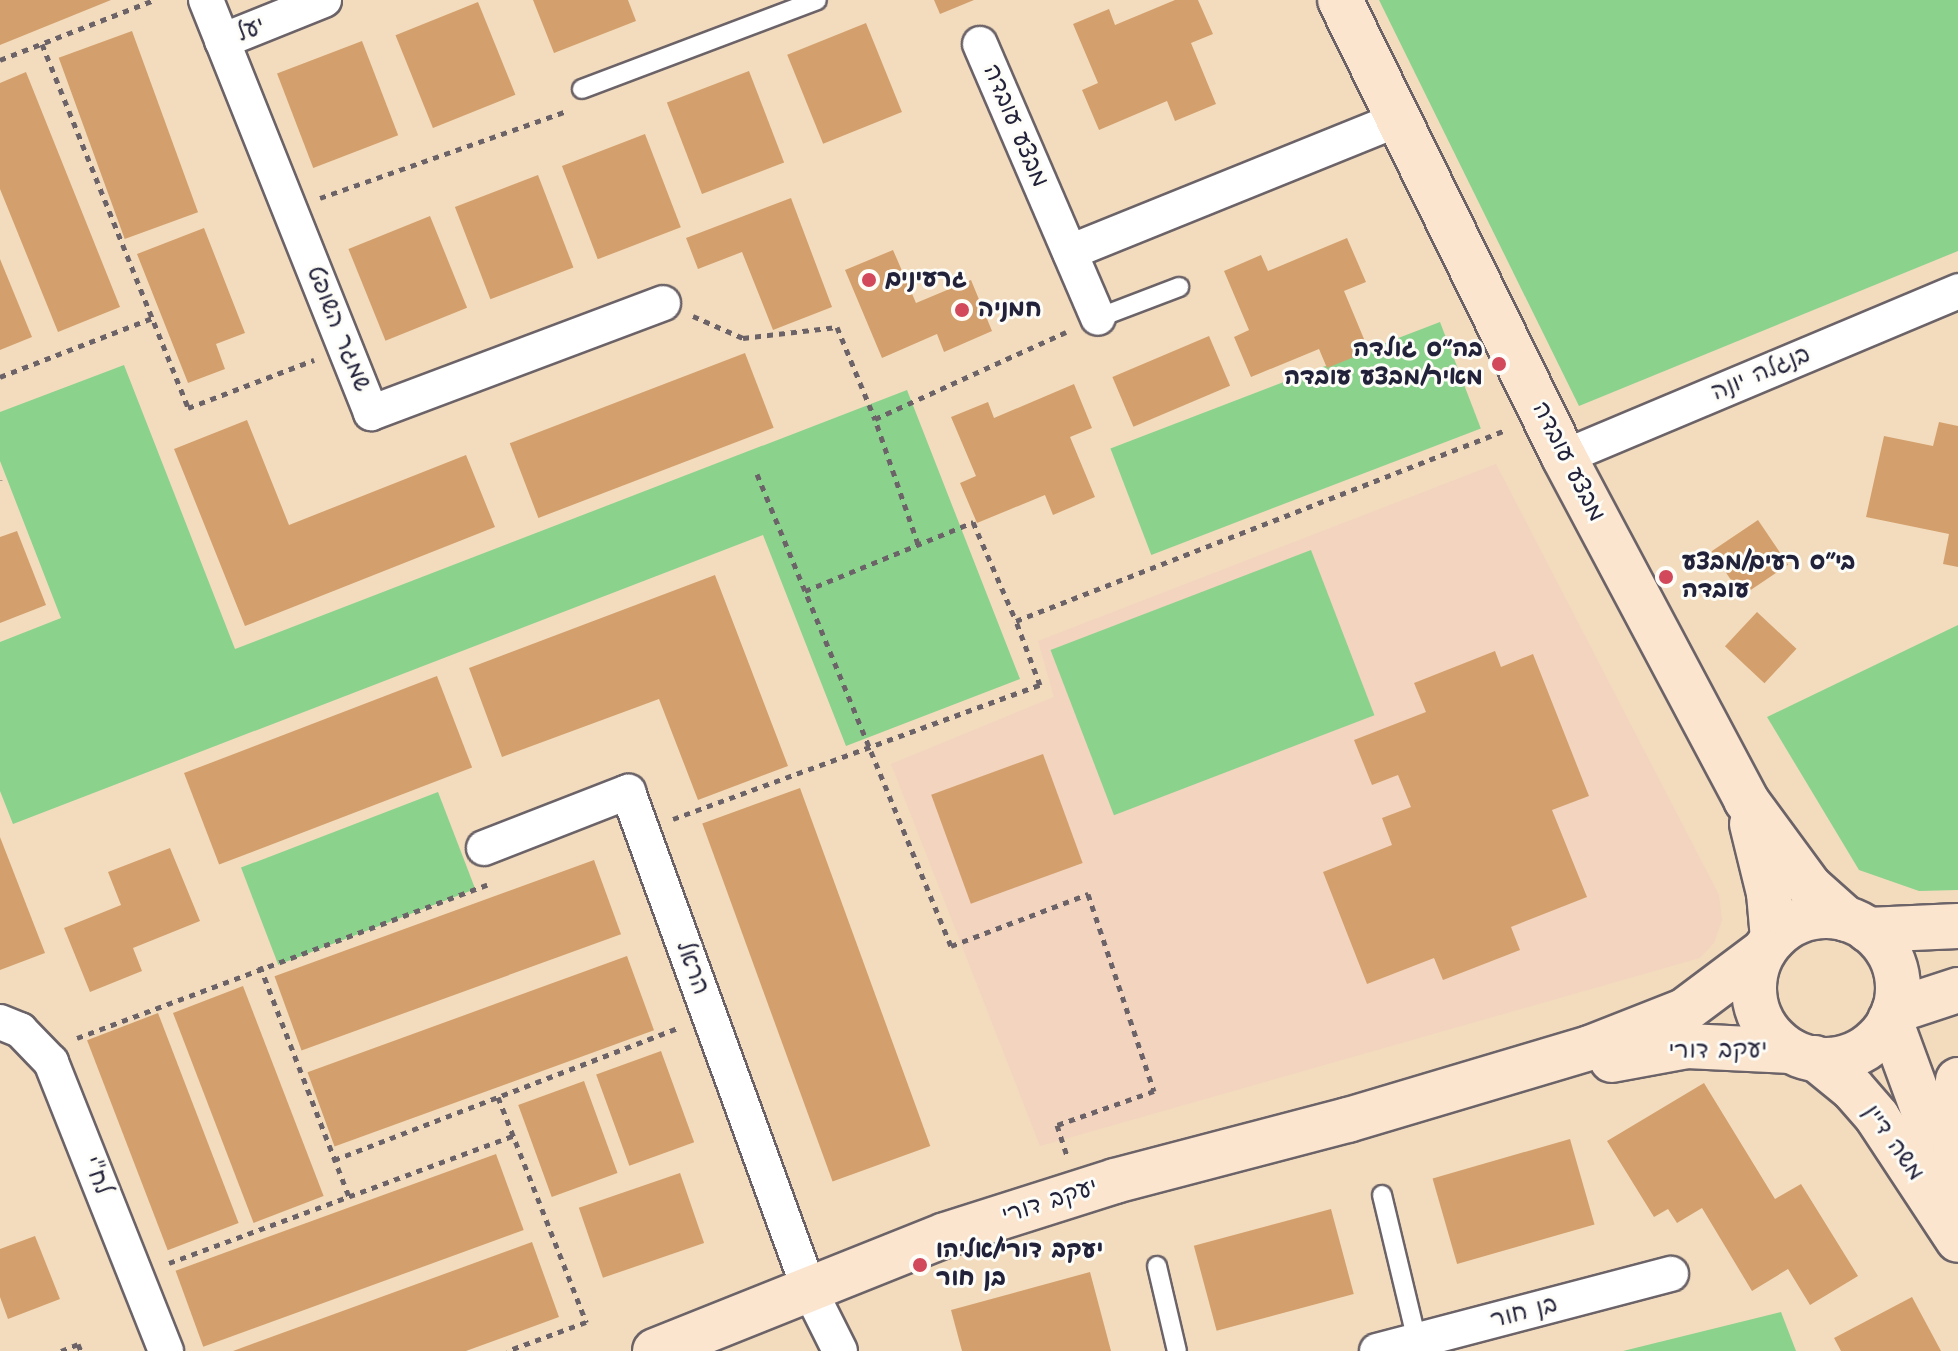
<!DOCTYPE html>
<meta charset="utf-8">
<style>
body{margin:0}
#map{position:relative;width:1958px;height:1351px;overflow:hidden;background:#f3dcbd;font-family:Kalam,"Playpen Sans Hebrew",sans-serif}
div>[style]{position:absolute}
.built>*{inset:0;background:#f3d4bf}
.green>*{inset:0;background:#8bd28d;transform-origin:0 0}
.building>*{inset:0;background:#d3a06d;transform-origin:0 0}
.path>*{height:5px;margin-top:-2.5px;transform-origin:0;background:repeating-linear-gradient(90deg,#6b6368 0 6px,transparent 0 12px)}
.roads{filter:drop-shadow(2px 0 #6b6368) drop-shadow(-2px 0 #6b6368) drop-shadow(0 2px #6b6368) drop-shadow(0 -2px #6b6368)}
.lane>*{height:18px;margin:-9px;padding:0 9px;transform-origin:9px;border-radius:9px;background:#fff}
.street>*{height:34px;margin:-17px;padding:0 17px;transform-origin:17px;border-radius:17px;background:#fff}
.secondary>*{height:44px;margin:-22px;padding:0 22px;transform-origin:22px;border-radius:22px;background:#fbe5cf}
.secondary>.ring{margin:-22px;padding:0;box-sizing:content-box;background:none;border:44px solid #fbe5cf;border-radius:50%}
.dots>*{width:22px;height:22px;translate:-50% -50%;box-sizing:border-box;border:4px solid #fdfcf7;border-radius:50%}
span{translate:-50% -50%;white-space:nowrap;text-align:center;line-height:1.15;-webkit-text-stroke:6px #fdfcf7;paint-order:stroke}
.street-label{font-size:24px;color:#22223b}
.poi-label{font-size:24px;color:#22223b;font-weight:700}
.left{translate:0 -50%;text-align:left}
.right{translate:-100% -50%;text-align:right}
</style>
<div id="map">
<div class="built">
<i style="clip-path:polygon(1496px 464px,1719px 895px,1722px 920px,1714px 943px,1700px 958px,1040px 1146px,891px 764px,1054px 697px,1038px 641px)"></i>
</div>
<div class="green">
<i style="clip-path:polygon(1379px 0,1958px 0,1958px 251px,1579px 406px)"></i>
<i style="left:1440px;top:322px;width:114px;height:353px;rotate:69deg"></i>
<i style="clip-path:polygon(124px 365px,235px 649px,907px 390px,1020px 679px,846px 746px,763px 535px,13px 824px,0 791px,0 642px,61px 618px,0 461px,0 412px)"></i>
<i style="left:1311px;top:550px;width:177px;height:279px;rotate:69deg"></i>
<i style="clip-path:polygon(1958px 625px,1958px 890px,1919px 891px,1859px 870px,1767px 717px)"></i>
<i style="left:438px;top:792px;width:104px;height:211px;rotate:69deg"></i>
<i style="clip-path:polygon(1781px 1312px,1796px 1351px,1623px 1351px)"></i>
</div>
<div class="building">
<i style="clip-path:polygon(0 0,111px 0,0 45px)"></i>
<i style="clip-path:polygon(533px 0,628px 0,636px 21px,554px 53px)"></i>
<i style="clip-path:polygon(934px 0,974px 0,940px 14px)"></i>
<i style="clip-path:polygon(1175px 0,1198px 0,1213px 34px,1191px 43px,1216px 104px,1175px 121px,1167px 101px,1099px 130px,1082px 90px,1098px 83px,1073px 24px,1109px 9px,1115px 25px)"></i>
<i style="left:478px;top:2px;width:100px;height:89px;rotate:68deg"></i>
<i style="left:866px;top:23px;width:96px;height:85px;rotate:68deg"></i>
<i style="left:132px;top:31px;width:193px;height:78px;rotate:70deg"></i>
<i style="left:362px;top:41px;width:101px;height:91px;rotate:69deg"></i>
<i style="left:749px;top:71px;width:98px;height:88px;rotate:69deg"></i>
<i style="clip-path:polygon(26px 72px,120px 307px,58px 332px,0 189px,0 83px)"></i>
<i style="left:645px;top:134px;width:100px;height:89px;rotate:69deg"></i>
<i style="left:538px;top:175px;width:99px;height:89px;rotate:69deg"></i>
<i style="clip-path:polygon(791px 198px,832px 307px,773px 330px,742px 252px,698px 269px,686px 238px)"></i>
<i style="left:430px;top:216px;width:99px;height:88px;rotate:68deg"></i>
<i style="clip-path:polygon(204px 228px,245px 333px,216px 344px,225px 369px,188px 383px,137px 254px)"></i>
<i style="clip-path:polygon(1347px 238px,1366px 282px,1344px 291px,1369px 351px,1327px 368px,1319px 349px,1251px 377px,1234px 337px,1249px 330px,1224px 271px,1261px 255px,1268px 271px)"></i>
<i style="clip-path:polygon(893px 250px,916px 303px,971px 280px,992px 331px,944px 352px,937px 334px,882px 358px,845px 270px)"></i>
<i style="clip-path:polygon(0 259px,32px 337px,0 350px)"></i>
<i style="left:1209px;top:336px;width:54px;height:105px;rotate:67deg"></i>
<i style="left:745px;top:353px;width:80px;height:252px;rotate:69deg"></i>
<i style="clip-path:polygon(1074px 384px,1092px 428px,1070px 437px,1095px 497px,1053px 515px,1045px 495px,977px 523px,960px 483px,976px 476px,951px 417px,988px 402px,994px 418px)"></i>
<i style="clip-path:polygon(247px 420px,289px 525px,466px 455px,495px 527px,245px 626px,174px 449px)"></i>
<i style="clip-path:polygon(1939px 422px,1958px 426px,1958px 567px,1943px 564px,1949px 534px,1866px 517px,1884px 436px,1933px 446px)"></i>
<i style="left:1758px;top:520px;width:54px;height:56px;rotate:56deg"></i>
<i style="clip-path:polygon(17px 531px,46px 605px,0 623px,0 537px)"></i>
<i style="clip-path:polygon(715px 575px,788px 766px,698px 800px,659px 699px,502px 757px,469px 668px)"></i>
<i style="left:1757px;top:612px;width:54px;height:47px;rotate:43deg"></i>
<i style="clip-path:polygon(1495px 651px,1501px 667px,1533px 654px,1589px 796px,1552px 810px,1587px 897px,1511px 927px,1520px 950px,1443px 980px,1434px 958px,1367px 984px,1323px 872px,1392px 845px,1382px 818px,1411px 807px,1398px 775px,1372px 785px,1354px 740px,1426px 712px,1414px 683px)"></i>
<i style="left:437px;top:676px;width:98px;height:271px;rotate:69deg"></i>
<i style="left:1043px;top:754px;width:116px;height:119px;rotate:70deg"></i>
<i style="left:800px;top:788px;width:381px;height:104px;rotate:70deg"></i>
<i style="clip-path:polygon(0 837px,45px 953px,0 970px)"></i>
<i style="clip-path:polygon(170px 848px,200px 921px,133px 948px,142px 971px,90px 992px,64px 928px,121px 905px,108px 872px)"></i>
<i style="left:594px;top:860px;width:79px;height:340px;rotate:70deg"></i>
<i style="left:627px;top:956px;width:79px;height:340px;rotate:70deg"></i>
<i style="left:243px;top:986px;width:225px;height:75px;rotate:69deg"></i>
<i style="left:158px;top:1013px;width:225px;height:76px;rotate:69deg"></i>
<i style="left:661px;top:1051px;width:97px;height:69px;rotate:70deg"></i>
<i style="left:584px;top:1081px;width:98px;height:70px;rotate:70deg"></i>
<i style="clip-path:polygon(1704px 1083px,1775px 1199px,1801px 1184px,1858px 1276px,1810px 1305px,1788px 1269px,1752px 1291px,1702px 1208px,1677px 1223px,1668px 1209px,1654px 1217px,1607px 1141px)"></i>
<i style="left:1570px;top:1139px;width:89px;height:143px;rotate:74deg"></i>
<i style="left:496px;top:1154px;width:81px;height:341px;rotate:70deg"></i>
<i style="left:680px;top:1173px;width:74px;height:107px;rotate:71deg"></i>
<i style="left:1331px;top:1209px;width:88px;height:142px;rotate:75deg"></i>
<i style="clip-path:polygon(35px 1236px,60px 1299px,8px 1319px,0 1297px,0 1249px)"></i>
<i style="clip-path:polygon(532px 1242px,559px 1317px,466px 1351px,233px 1351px)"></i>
<i style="clip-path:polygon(1090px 1272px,1111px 1351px,962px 1351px,951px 1310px)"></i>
<i style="clip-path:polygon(1912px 1297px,1941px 1351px,1841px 1351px,1834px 1338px)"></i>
</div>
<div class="path">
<i style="left:42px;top:44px;width:392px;rotate:68.1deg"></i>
<i style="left:188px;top:408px;width:135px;rotate:-20.9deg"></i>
<i style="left:0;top:60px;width:165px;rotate:-21.3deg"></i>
<i style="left:320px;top:198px;width:262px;rotate:-19.4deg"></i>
<i style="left:693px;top:316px;width:55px;rotate:23.7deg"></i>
<i style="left:743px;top:338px;width:95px;rotate:-6.7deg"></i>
<i style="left:837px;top:327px;width:100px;rotate:67.6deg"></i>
<i style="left:0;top:377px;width:163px;rotate:-21.2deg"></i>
<i style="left:757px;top:474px;width:510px;rotate:67.66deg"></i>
<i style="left:951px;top:946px;width:147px;rotate:-20.8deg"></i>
<i style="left:1088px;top:894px;width:208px;rotate:71.5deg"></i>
<i style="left:1154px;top:1091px;width:103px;rotate:160.7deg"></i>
<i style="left:1057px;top:1125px;width:32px;rotate:72deg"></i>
<i style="left:0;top:479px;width:1px;rotate:90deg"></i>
<i style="left:918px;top:544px;width:132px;rotate:-109deg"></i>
<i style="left:875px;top:419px;width:210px;rotate:-24.5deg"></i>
<i style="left:805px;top:591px;width:182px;rotate:-22.3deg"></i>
<i style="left:973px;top:522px;width:108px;rotate:66.5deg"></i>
<i style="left:673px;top:819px;width:391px;rotate:-20.1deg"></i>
<i style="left:1040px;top:685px;width:68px;rotate:-110.6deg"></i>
<i style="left:1016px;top:621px;width:526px;rotate:-21.3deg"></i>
<i style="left:260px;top:966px;width:248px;rotate:68.9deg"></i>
<i style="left:77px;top:1038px;width:438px;rotate:-20.5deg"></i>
<i style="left:498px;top:1097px;width:242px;rotate:68.6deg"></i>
<i style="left:586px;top:1322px;width:84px;rotate:159.8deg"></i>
<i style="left:334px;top:1160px;width:368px;rotate:-21deg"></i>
<i style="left:169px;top:1263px;width:367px;rotate:-20.3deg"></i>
<i style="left:61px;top:1351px;width:18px;rotate:-22deg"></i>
<i style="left:78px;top:1344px;width:8px;rotate:67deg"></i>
</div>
<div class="roads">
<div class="lane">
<i style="left:582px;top:89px;width:251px;rotate:-20.7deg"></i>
<i style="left:1098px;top:318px;width:87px;rotate:-20.9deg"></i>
<i style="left:1382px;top:1195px;width:150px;rotate:76.5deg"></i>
<i style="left:1157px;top:1266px;width:87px;rotate:76.8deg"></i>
</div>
<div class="street">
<i style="left:206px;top:0;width:445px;rotate:68.2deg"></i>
<i style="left:371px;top:413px;width:312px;rotate:-20.6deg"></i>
<i style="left:222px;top:41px;width:110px;rotate:-21.9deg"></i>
<i style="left:980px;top:44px;width:298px;rotate:66.7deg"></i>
<i style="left:1070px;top:252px;width:356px;rotate:-22deg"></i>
<i style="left:1564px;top:457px;width:428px;rotate:-22.8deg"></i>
<i style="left:484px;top:848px;width:155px;rotate:-21.3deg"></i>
<i style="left:628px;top:792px;width:529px;rotate:69.99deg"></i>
<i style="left:809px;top:1289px;width:69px;rotate:63.4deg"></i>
<i style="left:0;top:1022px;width:22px;rotate:22deg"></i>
<i style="left:20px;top:1030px;width:45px;rotate:45.9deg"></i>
<i style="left:51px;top:1062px;width:311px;rotate:68.3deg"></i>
<i style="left:1377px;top:1351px;width:304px;rotate:-14.7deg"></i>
</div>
<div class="secondary">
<i style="left:1340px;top:0;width:509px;rotate:63.89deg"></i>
<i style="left:1564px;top:457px;width:388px;rotate:62deg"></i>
<i style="left:1746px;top:800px;width:108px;rotate:53.7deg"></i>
<i style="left:1810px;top:887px;width:48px;rotate:41.6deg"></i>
<i style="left:1752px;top:824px;width:71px;rotate:76.2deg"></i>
<i style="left:1769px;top:893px;width:46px;rotate:85deg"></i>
<i class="ring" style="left:1754px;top:916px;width:100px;height:100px"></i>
<i style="left:1868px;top:930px;width:90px;rotate:-2.5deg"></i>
<i style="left:1894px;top:1011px;width:67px;rotate:-18.2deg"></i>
<i style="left:1890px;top:1020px;width:197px;rotate:69.8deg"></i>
<i style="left:1815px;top:1058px;width:49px;rotate:39.2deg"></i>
<i style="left:1853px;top:1089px;width:37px;rotate:49deg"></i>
<i style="left:1877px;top:1117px;width:147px;rotate:56.6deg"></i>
<i style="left:1612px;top:1060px;width:76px;rotate:-10.6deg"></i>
<i style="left:1687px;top:1046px;width:104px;rotate:2.8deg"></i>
<i style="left:1955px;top:1161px;width:81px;rotate:-87.9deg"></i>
<i style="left:655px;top:1351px;width:312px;rotate:-21.8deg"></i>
<i style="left:945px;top:1235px;width:178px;rotate:-17.6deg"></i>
<i style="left:1115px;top:1181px;width:241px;rotate:-14.7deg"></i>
<i style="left:1348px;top:1120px;width:252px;rotate:-16.6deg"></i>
<i style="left:1590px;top:1048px;width:101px;rotate:-21.5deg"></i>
<i style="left:1684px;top:1011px;width:99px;rotate:-36.8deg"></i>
</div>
</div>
<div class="dots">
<i style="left:869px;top:280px;background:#d1495b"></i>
<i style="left:962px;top:310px;background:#d1495b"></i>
<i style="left:1499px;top:364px;background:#d1495b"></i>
<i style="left:1666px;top:577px;background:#d1495b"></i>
<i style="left:920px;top:1265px;background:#d1495b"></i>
</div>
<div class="street-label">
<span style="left:251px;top:30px;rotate:-22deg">יעל</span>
<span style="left:1015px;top:126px;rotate:67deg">מבצע עובדה</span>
<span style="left:338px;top:329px;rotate:68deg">שמגר השופט</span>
<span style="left:1761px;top:374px;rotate:-23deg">בנגלה יונה</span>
<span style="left:1568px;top:462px;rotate:63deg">מבצע עובדה</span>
<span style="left:692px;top:968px;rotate:70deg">הראל</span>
<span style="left:1718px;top:1051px;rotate:-1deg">יעקב דורי</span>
<span style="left:1893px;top:1143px;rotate:55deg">משה דיין</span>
<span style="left:96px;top:1176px;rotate:68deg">לח"י</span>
<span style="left:1050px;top:1202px;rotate:-18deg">יעקב דורי</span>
<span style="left:1524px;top:1313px;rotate:-15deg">בן חור</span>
</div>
<div class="poi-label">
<span class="left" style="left:885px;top:280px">גרעינים</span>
<span class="left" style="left:978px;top:310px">חמניה</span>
<span class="right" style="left:1483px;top:364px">בה״ס גולדה<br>מאיר/מבצע עובדה</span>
<span class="left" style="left:1682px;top:577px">בי״ס רעים/מבצע<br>עובדה</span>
<span class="left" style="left:936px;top:1265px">יעקב דורי/אליהו<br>בן חור</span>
</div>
</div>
